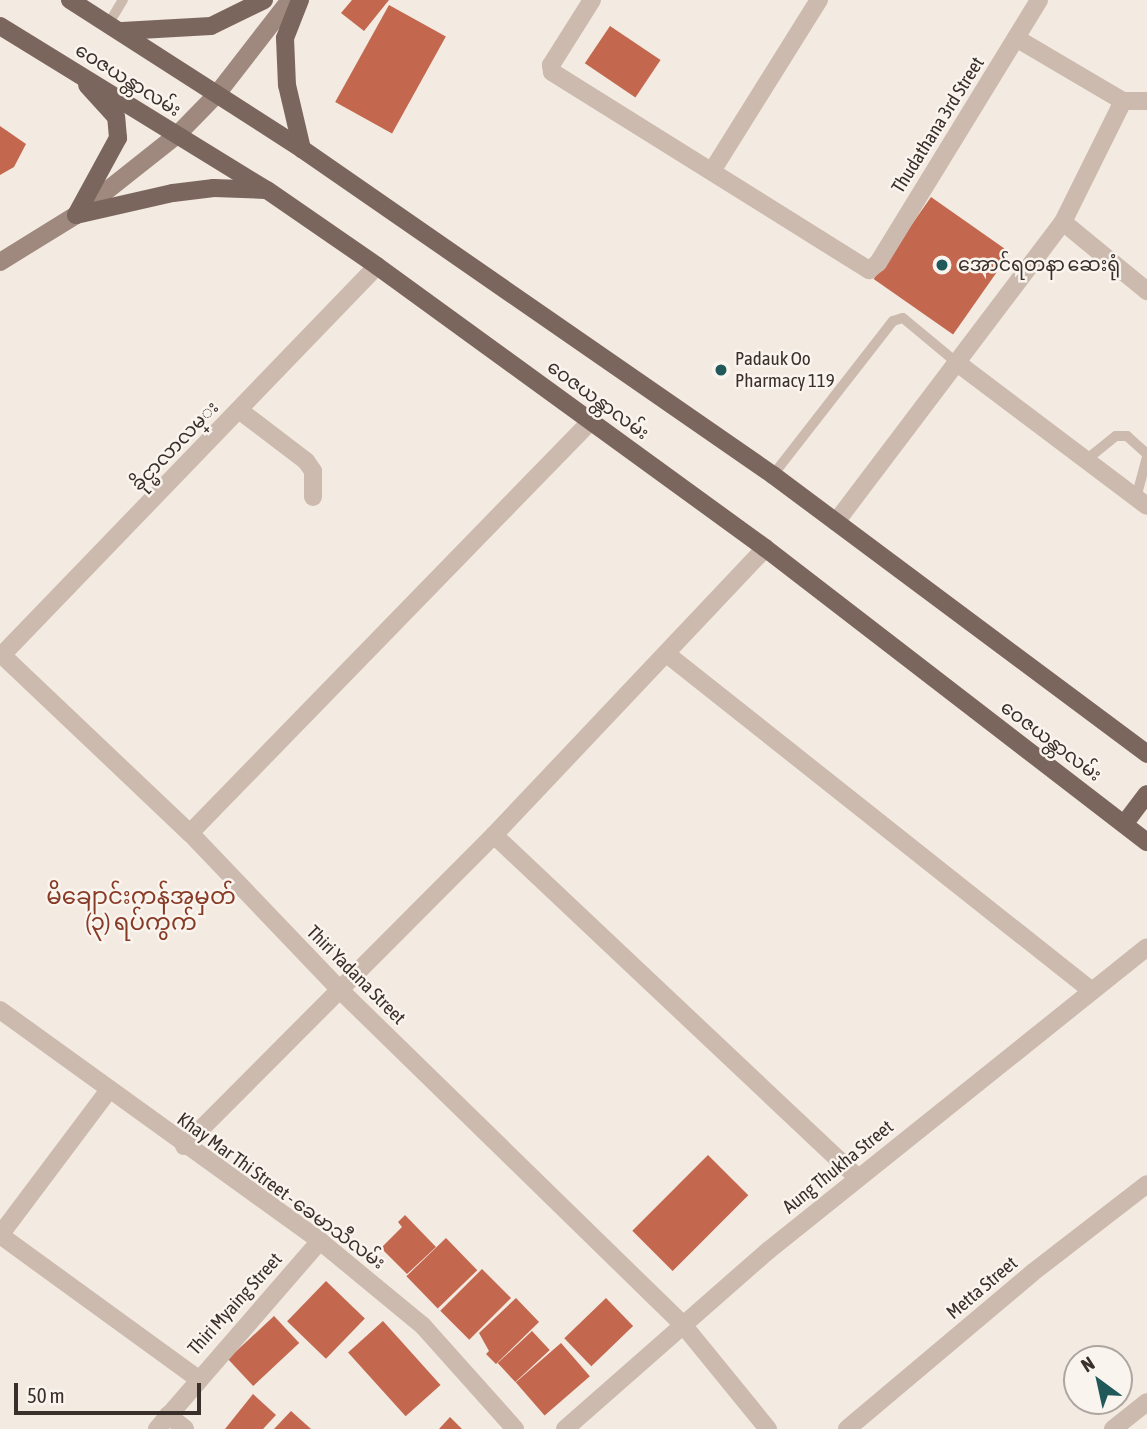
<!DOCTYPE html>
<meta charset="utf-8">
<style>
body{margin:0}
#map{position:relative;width:1147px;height:1429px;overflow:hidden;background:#f3eae1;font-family:"Asap Condensed","Noto Sans Myanmar",sans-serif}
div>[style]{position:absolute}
.building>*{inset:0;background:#c3684f;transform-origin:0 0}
.lane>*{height:10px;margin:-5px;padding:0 5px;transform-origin:5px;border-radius:5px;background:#cbbaad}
.street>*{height:18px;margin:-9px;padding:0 9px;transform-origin:9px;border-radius:9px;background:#cbbaad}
.secondary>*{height:18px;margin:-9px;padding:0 9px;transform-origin:9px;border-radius:9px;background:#9f897e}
.primary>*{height:18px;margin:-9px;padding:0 9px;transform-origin:9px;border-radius:9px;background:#7b665d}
.dots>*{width:19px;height:19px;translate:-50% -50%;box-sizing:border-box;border:4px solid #faf4ee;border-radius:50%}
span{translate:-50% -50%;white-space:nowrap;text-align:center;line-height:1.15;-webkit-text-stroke:5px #faf4ee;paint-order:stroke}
.street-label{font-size:19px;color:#3a2f2b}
.poi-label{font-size:19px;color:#3a2f2b}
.left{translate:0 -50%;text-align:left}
.quarter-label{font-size:23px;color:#873b26}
.north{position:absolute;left:1063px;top:1345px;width:70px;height:70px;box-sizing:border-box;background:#faf4ee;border:2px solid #ada5a0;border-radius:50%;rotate:327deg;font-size:19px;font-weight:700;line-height:28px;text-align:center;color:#3a2f2b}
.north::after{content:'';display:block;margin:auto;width:24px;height:32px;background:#21595b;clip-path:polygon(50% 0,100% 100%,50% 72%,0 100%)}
.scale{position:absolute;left:14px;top:1383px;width:187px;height:32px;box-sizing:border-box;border:4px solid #3a2f2b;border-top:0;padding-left:9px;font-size:21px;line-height:24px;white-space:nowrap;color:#3a2f2b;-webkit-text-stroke:5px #faf4ee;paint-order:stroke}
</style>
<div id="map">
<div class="building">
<i style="clip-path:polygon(352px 0,389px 0,364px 31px,341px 13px)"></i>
<i style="left:389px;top:5px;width:65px;height:111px;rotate:29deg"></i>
<i style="left:610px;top:26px;width:61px;height:45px;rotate:34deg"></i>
<i style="clip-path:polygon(0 126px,26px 144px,14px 167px,0 175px)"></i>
<i style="left:931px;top:197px;width:97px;height:100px;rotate:35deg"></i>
<i style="left:708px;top:1155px;width:57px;height:107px;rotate:45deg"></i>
<i style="clip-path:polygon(405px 1215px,436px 1247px,407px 1274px,381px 1248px,402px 1227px,398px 1222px)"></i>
<i style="left:446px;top:1238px;width:45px;height:55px;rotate:46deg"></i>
<i style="left:482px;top:1269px;width:41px;height:59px;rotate:45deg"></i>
<i style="left:326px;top:1281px;width:54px;height:56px;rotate:44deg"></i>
<i style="clip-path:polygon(516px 1298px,539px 1322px,496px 1364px,486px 1354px,489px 1351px,479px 1333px)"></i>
<i style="left:606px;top:1298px;width:39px;height:58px;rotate:46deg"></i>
<i style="left:274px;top:1316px;width:37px;height:63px;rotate:47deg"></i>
<i style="left:383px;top:1321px;width:86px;height:47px;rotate:48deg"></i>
<i style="left:532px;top:1331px;width:26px;height:47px;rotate:47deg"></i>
<i style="left:561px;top:1343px;width:44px;height:60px;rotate:49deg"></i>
<i style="clip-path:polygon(253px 1394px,276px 1415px,263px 1429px,225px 1429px)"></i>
<i style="clip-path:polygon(291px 1411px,311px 1429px,274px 1429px)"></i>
<i style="clip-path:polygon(450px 1417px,462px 1429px,439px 1429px)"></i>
</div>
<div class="lane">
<i style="left:109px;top:23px;width:27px;rotate:-59deg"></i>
<i style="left:1086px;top:460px;width:38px;rotate:-39deg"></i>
<i style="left:1116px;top:436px;width:11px"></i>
<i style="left:1127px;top:436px;width:27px;rotate:42deg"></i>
<i style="left:773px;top:475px;width:195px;rotate:-52.1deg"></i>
<i style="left:893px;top:321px;width:10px;rotate:-17deg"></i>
<i style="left:903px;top:318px;width:69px;rotate:39.7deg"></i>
<i style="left:1136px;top:498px;width:42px;rotate:-75deg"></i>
</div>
<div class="street">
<i style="left:592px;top:0;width:77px;rotate:122.2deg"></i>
<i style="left:551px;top:65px;width:7px;rotate:82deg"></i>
<i style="left:552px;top:72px;width:374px;rotate:32deg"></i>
<i style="left:869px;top:270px;width:11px;rotate:-38deg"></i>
<i style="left:878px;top:263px;width:308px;rotate:-58.5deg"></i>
<i style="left:1016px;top:38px;width:124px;rotate:30.5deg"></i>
<i style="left:1123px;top:101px;width:24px"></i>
<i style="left:712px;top:171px;width:202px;rotate:-58deg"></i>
<i style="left:1063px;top:222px;width:109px;rotate:39.4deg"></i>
<i style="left:956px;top:362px;width:239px;rotate:37deg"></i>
<i style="left:239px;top:410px;width:84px;rotate:37.3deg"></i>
<i style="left:306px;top:461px;width:12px;rotate:55deg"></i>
<i style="left:313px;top:471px;width:26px;rotate:90deg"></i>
<i style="left:836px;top:522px;width:376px;rotate:-52.9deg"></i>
<i style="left:1063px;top:222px;width:135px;rotate:-63.6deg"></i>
<i style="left:0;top:653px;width:262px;rotate:43.5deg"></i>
<i style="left:190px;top:833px;width:219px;rotate:46.3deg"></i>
<i style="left:341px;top:991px;width:479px;rotate:44.3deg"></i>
<i style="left:684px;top:1326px;width:133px;rotate:50.8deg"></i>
<i style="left:2px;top:655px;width:540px;rotate:-46.05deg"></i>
<i style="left:668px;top:655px;width:541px;rotate:38.4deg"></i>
<i style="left:190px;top:833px;width:575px;rotate:-45.78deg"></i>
<i style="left:494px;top:835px;width:500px;rotate:43.3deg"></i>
<i style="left:0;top:1010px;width:395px;rotate:35.8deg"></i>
<i style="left:320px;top:1241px;width:134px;rotate:39.5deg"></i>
<i style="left:423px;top:1326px;width:138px;rotate:48.2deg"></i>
<i style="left:184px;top:1146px;width:439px;rotate:-45.1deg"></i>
<i style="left:494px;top:835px;width:395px;rotate:-46.6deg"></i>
<i style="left:0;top:1235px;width:243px;rotate:36deg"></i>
<i style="left:0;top:1235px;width:180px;rotate:-53.1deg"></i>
<i style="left:168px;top:1415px;width:22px;rotate:39deg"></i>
<i style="left:157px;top:1429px;width:249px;rotate:-49.1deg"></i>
<i style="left:565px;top:1429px;width:271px;rotate:-41.3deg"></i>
<i style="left:769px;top:1250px;width:484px;rotate:-38.7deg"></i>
<i style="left:847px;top:1429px;width:242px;rotate:-40.1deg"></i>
<i style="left:1032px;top:1273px;width:145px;rotate:-37.7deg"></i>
<i style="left:1113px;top:1429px;width:43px;rotate:-38.5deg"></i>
</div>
<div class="secondary">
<i style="left:0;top:262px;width:89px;rotate:-31.7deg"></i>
<i style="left:76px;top:215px;width:129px;rotate:-38.4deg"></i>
<i style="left:177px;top:135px;width:57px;rotate:-45.7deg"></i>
<i style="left:217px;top:94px;width:119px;rotate:-52.2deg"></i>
</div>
<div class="primary">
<i style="left:70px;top:0;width:276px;rotate:32.7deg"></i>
<i style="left:302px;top:149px;width:573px;rotate:34.69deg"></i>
<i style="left:773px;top:475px;width:467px;rotate:36.7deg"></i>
<i style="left:300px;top:0;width:41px;rotate:111.5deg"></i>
<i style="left:285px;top:38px;width:47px;rotate:87.6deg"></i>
<i style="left:287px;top:85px;width:66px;rotate:76.8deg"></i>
<i style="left:0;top:26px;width:313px;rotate:31.6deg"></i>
<i style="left:267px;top:190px;width:134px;rotate:34.6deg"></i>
<i style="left:377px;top:266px;width:480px;rotate:36deg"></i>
<i style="left:765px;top:548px;width:482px;rotate:37.6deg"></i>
<i style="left:122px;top:31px;width:89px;rotate:-3.2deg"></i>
<i style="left:211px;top:26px;width:59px;rotate:-26.1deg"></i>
<i style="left:76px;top:215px;width:99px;rotate:-12.8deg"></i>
<i style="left:173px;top:193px;width:41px;rotate:-7deg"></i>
<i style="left:214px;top:188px;width:52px;rotate:2.2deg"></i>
<i style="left:76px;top:215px;width:88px;rotate:-61.4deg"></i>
<i style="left:118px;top:138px;width:21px;rotate:-95deg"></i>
<i style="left:116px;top:117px;width:43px;rotate:-132.2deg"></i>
<i style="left:1125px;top:823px;width:36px;rotate:-53deg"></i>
</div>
<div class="dots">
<i style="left:942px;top:265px;background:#21595b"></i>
<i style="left:721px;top:370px;background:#21595b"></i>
</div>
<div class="street-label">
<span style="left:128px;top:80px;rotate:32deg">ဝေဇယန္တာလမ်း</span>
<span style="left:938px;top:125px;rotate:-58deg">Thudathana 3rd Street</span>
<span style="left:598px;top:400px;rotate:36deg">ဝေဇယန္တာလမ်း</span>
<span style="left:175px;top:446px;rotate:-46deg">ခိုင္မာလာလမ္း</span>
<span style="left:1051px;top:741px;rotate:37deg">ဝေဇယန္တာလမ်း</span>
<span style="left:356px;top:975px;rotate:45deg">Thiri Yadana Street</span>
<span style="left:838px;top:1167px;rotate:-39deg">Aung Thukha Street</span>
<span style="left:281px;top:1191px;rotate:36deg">Khay Mar Thi Street - ခေမာသီလမ်း</span>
<span style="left:982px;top:1288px;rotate:-40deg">Metta Street</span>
<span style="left:235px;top:1304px;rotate:-48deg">Thiri Myaing Street</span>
</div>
<div class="poi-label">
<span class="left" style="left:958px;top:265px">အောင်ရတနာ ဆေးရုံ</span>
<span class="left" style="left:735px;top:370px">Padauk Oo<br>Pharmacy 119</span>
</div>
<div class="quarter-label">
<span style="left:141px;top:909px">မိချောင်းကန်အမှတ်<br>(၃) ရပ်ကွက်</span>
</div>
<div class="north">N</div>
<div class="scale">50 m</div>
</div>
